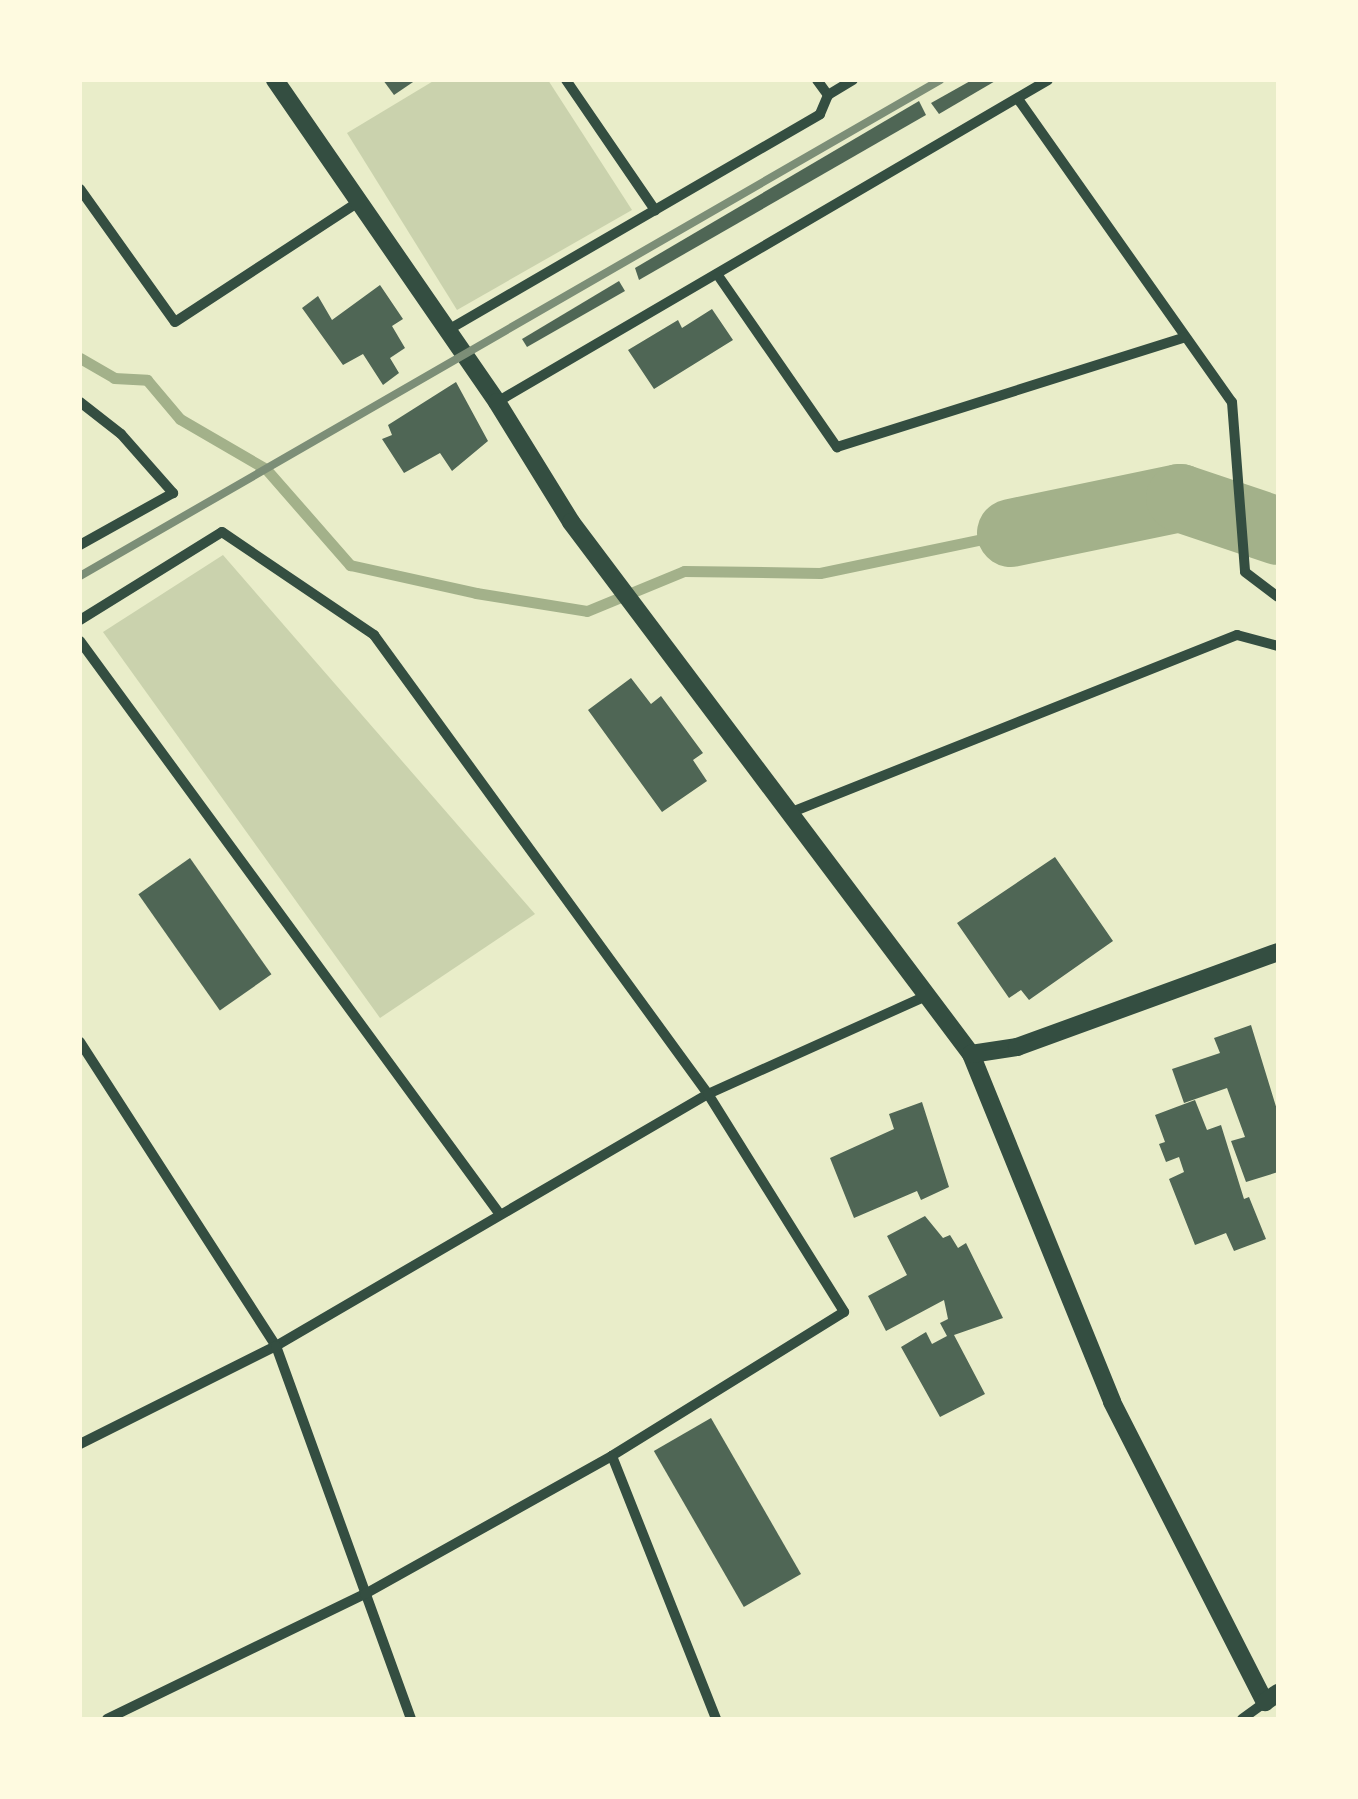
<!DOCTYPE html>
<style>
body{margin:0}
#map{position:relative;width:1358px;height:1799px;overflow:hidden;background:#e9edc9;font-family:"DM Sans",sans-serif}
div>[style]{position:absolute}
.green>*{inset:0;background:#cad2ad}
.stream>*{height:11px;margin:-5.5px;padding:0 5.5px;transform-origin:5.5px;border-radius:5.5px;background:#a3b18a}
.river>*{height:68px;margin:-34px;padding:0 34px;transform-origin:34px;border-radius:34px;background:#a3b18a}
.building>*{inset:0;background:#4f6655;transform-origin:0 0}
.minor>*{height:10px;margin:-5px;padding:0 5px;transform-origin:5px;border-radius:5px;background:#344e41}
.tertiary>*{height:18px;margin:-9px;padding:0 9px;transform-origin:9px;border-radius:9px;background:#344e41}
.rail>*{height:8px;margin:-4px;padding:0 4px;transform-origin:4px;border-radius:4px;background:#7c8e77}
span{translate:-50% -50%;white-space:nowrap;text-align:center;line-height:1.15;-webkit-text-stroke:10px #fefae0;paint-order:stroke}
.frame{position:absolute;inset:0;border:82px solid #fefae0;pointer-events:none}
</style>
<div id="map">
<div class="green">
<i style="clip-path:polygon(435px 80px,548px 80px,632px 210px,457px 310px,347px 133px)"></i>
<i style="clip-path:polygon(223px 555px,535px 914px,380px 1018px,103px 632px)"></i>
</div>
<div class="stream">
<i style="left:80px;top:358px;width:39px;rotate:30deg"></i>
<i style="left:114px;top:378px;width:33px;rotate:3deg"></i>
<i style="left:147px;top:380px;width:51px;rotate:49.8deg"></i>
<i style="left:180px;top:419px;width:99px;rotate:30.2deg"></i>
<i style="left:266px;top:469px;width:128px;rotate:48.8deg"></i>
<i style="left:350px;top:565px;width:129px;rotate:12.5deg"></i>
<i style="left:476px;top:593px;width:112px;rotate:9.2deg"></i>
<i style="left:587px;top:611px;width:105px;rotate:-22.4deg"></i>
<i style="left:684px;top:571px;width:136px;rotate:0.8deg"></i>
<i style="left:820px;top:573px;width:195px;rotate:-11.8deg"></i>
</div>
<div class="river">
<i style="left:1011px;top:533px;width:173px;rotate:-11.7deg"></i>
<i style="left:1180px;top:498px;width:103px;rotate:18.6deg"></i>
</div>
<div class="building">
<i style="clip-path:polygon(383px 80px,416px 80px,394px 95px)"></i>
<i style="clip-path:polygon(972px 80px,997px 80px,939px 114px,931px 103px)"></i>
<i style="clip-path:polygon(919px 101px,926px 115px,639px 280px,635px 268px)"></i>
<i style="clip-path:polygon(619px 281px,625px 291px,527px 347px,522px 339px)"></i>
<i style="clip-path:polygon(380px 285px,403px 319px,392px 326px,405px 348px,390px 358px,399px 373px,383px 385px,363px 354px,343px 365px,302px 308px,318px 296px,332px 320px)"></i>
<i style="clip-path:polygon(712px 309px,733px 340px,654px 389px,628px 350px,678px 320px,682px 328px)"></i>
<i style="clip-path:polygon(456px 382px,488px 441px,452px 471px,440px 453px,404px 473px,382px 439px,392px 435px,388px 425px)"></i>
<i style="clip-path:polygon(631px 678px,651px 704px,661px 696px,703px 753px,693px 760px,707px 781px,662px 812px,588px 710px)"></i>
<i style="clip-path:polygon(1055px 857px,1113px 941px,1029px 1000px,1021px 990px,1009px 998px,957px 923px)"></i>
<i style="left:190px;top:858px;width:142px;height:63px;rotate:55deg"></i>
<i style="clip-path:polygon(1251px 1025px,1278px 1113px,1278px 1172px,1246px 1182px,1231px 1141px,1245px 1137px,1227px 1088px,1184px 1103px,1172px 1069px,1220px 1053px,1214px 1038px)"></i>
<i style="clip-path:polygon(1195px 1100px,1207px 1130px,1221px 1125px,1244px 1199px,1249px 1197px,1266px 1239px,1234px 1251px,1226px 1233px,1195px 1245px,1169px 1179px,1184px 1172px,1179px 1157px,1166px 1162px,1159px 1144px,1165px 1142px,1155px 1115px)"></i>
<i style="clip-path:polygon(922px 1102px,949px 1187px,921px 1200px,917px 1191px,854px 1218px,830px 1158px,894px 1129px,889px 1114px)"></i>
<i style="clip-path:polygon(925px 1216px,943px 1238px,950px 1235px,958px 1248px,966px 1243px,1003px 1318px,954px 1335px,985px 1394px,940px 1417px,901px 1347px,926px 1332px,932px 1344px,947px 1336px,940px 1323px,948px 1319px,944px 1300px,886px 1331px,868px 1296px,907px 1275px,887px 1236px)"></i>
<i style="left:711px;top:1418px;width:180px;height:66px;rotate:60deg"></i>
</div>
<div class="minor">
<i style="left:566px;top:80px;width:158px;rotate:55.6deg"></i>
<i style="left:817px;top:80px;width:19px;rotate:54deg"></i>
<i style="left:1018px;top:99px;width:371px;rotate:54.8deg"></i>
<i style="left:1232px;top:402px;width:170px;rotate:85.6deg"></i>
<i style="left:1245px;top:572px;width:41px;rotate:37.1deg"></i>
<i style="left:80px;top:189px;width:163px;rotate:54.5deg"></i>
<i style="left:175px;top:322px;width:221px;rotate:-33.2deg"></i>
<i style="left:717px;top:274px;width:211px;rotate:55.3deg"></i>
<i style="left:837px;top:447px;width:365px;rotate:-17.5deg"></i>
<i style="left:448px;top:330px;width:430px;rotate:-30.1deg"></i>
<i style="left:820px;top:114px;width:21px;rotate:-67deg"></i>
<i style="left:828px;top:95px;width:29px;rotate:-31deg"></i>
<i style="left:80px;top:402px;width:52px;rotate:38deg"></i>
<i style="left:121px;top:434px;width:79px;rotate:48.6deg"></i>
<i style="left:173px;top:493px;width:107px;rotate:150.8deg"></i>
<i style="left:497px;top:402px;width:638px;rotate:-30.3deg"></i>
<i style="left:80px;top:620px;width:167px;rotate:-31.8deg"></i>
<i style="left:222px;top:532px;width:184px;rotate:34.1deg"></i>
<i style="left:374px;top:635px;width:568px;rotate:53.96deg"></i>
<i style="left:708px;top:1094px;width:243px;rotate:-24.2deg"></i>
<i style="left:80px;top:641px;width:709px;rotate:53.78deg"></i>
<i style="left:792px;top:812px;width:479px;rotate:-21.7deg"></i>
<i style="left:1237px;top:635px;width:42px;rotate:15deg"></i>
<i style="left:80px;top:1042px;width:362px;rotate:57.2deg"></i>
<i style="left:276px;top:1346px;width:500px;rotate:-30.26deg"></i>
<i style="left:708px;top:1094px;width:257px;rotate:58deg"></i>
<i style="left:844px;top:1312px;width:273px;rotate:148.2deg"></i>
<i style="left:612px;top:1456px;width:283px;rotate:68.4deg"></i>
<i style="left:80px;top:1444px;width:219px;rotate:-26.6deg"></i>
<i style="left:276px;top:1346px;width:397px;rotate:70.1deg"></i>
<i style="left:107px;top:1719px;width:287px;rotate:-25.9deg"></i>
<i style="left:365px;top:1594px;width:283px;rotate:-29.2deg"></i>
<i style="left:1242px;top:1719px;width:29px;rotate:-36deg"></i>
</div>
<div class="tertiary">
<i style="left:275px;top:80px;width:391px;rotate:55.4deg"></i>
<i style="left:497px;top:402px;width:141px;rotate:58.3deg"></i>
<i style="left:571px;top:522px;width:666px;rotate:53.06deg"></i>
<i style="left:971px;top:1054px;width:375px;rotate:67.9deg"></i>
<i style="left:1112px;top:1402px;width:337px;rotate:63deg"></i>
<i style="left:1265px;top:1702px;width:16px;rotate:-35deg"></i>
<i style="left:971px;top:1054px;width:47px;rotate:-8.7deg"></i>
<i style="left:1017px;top:1047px;width:278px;rotate:-20deg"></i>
</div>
<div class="rail">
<i style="left:80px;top:576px;width:993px;rotate:-29.97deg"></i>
</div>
<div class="frame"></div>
</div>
